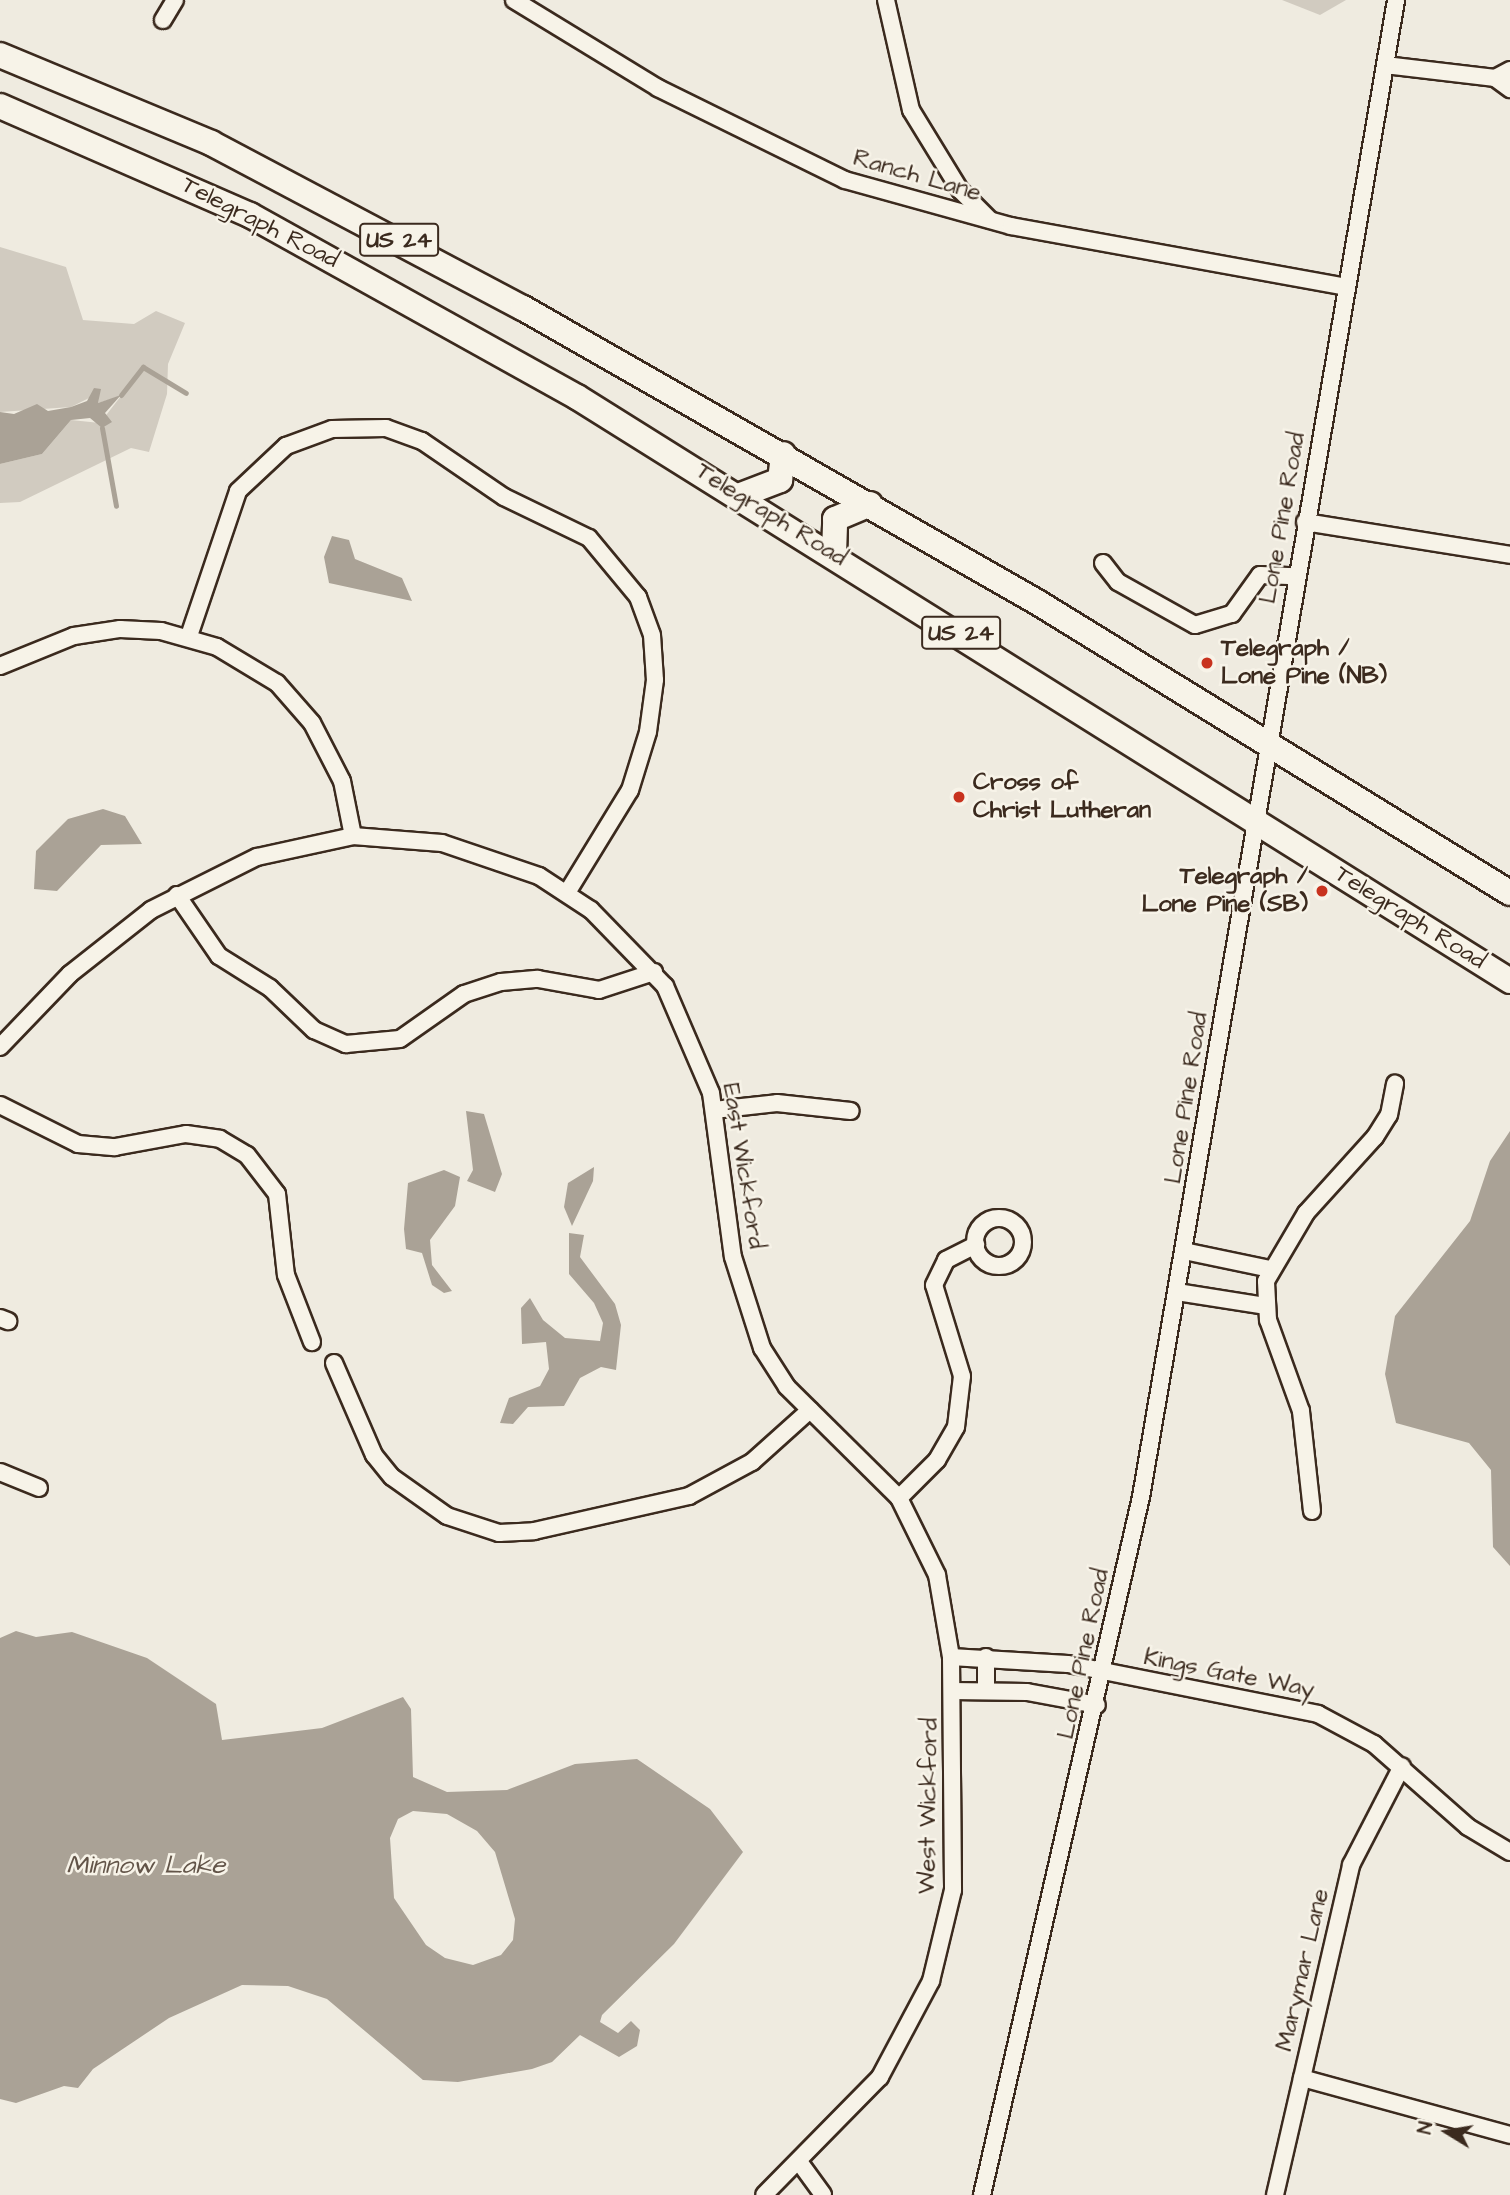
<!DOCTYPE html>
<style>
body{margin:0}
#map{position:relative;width:1510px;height:2195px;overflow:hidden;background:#efebe0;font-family:"Architects Daughter",sans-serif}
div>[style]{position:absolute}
.green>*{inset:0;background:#d1cbc0}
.water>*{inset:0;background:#aaa296}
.stream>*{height:5px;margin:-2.5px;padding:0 2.5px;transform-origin:2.5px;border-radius:2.5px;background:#aaa296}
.roads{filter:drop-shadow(2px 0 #3b2a1e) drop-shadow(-2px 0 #3b2a1e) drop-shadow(0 2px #3b2a1e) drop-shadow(0 -2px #3b2a1e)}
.minor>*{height:16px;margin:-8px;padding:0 8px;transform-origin:8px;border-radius:8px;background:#f7f3e8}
.minor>.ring{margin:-8px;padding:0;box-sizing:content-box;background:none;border:16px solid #f7f3e8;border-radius:50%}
.highway>*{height:24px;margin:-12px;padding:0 12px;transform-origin:12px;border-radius:12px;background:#f7f3e8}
.dots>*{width:19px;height:19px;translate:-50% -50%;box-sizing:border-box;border:4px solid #f7f3e8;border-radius:50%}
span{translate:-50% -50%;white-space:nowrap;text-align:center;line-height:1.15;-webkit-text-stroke:5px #f7f3e8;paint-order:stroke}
.shield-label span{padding:2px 5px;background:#f7f3e8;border:2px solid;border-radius:5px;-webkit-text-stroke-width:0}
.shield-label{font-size:23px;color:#3b2a1e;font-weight:700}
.street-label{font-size:24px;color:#3b2a1e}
.poi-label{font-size:24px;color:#3b2a1e;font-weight:700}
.left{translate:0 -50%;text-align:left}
.right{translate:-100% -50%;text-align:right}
.water-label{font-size:26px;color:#625448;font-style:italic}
.north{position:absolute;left:1412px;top:2097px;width:70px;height:70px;-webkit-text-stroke:5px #f7f3e8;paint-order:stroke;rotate:281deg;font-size:19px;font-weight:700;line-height:28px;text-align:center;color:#3b2a1e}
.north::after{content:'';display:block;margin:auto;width:24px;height:32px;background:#3b2a1e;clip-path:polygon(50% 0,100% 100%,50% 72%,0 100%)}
</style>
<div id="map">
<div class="green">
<i style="clip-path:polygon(1282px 0,1346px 0,1320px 15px)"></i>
<i style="clip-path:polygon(0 247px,66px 267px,83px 320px,134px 324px,156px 311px,185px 323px,168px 364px,167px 394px,149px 452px,131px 448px,20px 502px,0 503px,0 464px,42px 454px,71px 420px,100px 423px,121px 396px,98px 403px,99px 393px,71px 407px,0 412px)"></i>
</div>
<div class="water">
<i style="clip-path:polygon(94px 388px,101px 389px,98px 403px,121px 395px,105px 413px,112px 422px,102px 428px,90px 418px,71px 420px,42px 454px,0 464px,0 412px,14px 414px,37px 404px,48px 411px,71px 407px,87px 401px)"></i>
<i style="clip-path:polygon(332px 536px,349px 540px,355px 559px,402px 578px,412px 601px,329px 583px,324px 557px)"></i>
<i style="clip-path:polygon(103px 809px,125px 816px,142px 844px,101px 845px,57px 891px,34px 889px,36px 851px,68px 819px)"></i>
<i style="clip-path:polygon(466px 1111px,484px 1114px,502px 1174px,495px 1192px,467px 1181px,473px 1170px)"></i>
<i style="clip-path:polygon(1510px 1131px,1510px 1566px,1493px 1547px,1491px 1470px,1469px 1443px,1396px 1423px,1385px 1374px,1395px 1316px,1470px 1221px,1490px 1161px)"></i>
<i style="clip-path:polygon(594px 1167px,593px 1181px,572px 1226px,564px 1207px,568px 1183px)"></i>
<i style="clip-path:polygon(444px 1170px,460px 1177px,455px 1206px,430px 1240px,432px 1265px,452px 1291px,444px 1293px,432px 1285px,422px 1253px,406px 1249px,404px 1229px,408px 1183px)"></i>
<i style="clip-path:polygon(569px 1233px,584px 1235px,580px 1257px,615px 1304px,621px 1325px,616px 1370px,601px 1367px,580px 1378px,564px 1406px,528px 1407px,513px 1424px,500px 1423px,509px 1398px,540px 1386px,549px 1369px,546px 1342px,522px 1344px,521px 1308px,530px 1298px,543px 1320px,565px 1338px,600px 1341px,603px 1323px,594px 1303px,569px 1274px)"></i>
<i style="clip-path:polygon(evenodd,16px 1631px,36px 1637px,72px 1632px,147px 1658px,216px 1704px,222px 1740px,322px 1728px,403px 1697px,411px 1709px,413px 1777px,447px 1792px,507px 1790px,575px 1764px,637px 1759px,710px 1809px,743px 1852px,674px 1944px,602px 2015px,600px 2022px,618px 2033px,631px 2021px,640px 2030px,637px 2046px,619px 2057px,580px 2035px,552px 2062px,532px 2069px,458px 2082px,423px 2080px,327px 1999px,288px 1986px,242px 1985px,169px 2018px,93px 2069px,78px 2088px,64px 2086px,16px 2103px,0 2099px,0 1638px,16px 1631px,413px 1811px,447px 1814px,477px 1831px,495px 1852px,515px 1919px,513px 1940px,501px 1955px,473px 1965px,445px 1958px,426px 1945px,394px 1898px,390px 1838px,398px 1819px,413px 1811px)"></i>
</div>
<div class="stream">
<i style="left:121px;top:395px;width:36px;rotate:-52deg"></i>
<i style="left:143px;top:367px;width:50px;rotate:31.2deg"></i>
<i style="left:102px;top:428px;width:79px;rotate:79.8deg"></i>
</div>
<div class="roads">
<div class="minor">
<i style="left:514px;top:0;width:169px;rotate:31.4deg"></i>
<i style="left:658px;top:88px;width:208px;rotate:26.2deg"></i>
<i style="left:845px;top:180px;width:172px;rotate:15.5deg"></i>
<i style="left:1011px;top:226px;width:341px;rotate:10.3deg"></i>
<i style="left:886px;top:0;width:113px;rotate:77.2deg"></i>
<i style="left:911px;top:110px;width:94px;rotate:58.5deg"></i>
<i style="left:960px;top:190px;width:42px;rotate:45deg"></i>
<i style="left:163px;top:20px;width:23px;rotate:-59deg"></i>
<i style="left:1385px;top:65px;width:111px;rotate:6.7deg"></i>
<i style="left:1495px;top:78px;width:17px;rotate:-28deg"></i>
<i style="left:1495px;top:78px;width:19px;rotate:36deg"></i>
<i style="left:1305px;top:522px;width:208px;rotate:9.1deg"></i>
<i style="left:1103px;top:563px;width:24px;rotate:52deg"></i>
<i style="left:1118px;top:582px;width:88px;rotate:29.2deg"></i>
<i style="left:1195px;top:625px;width:39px;rotate:-17deg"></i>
<i style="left:1232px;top:614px;width:48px;rotate:-54.3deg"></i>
<i style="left:1260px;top:575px;width:36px;rotate:2deg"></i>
<i style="left:189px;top:636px;width:153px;rotate:-71.3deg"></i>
<i style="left:238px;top:491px;width:66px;rotate:-43.2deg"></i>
<i style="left:286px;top:446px;width:49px;rotate:-20.3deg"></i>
<i style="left:332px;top:429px;width:54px;rotate:-1.1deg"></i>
<i style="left:386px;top:428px;width:38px;rotate:20deg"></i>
<i style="left:422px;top:441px;width:99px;rotate:34.3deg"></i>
<i style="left:504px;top:497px;width:94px;rotate:25.8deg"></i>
<i style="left:589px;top:538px;width:77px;rotate:50.3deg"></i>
<i style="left:638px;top:597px;width:40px;rotate:69.8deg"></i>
<i style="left:652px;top:635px;width:45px;rotate:86.2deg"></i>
<i style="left:655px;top:680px;width:52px;rotate:97.7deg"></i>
<i style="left:648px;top:732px;width:61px;rotate:107.2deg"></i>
<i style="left:630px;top:790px;width:121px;rotate:121.5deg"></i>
<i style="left:0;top:666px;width:80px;rotate:-22.1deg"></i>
<i style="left:74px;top:636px;width:47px;rotate:-8.7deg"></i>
<i style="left:120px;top:629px;width:41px;rotate:2.8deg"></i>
<i style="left:161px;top:631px;width:58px;rotate:15.9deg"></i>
<i style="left:217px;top:647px;width:70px;rotate:31deg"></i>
<i style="left:277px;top:683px;width:53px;rotate:48.8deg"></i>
<i style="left:312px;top:723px;width:65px;rotate:62.7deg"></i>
<i style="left:342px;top:781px;width:56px;rotate:78.7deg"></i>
<i style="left:177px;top:895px;width:74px;rotate:55.5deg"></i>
<i style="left:219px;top:956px;width:60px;rotate:32.1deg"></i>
<i style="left:270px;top:988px;width:61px;rotate:43.7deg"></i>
<i style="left:314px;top:1030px;width:35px;rotate:24deg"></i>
<i style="left:346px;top:1044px;width:54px;rotate:-5.3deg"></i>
<i style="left:400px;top:1039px;width:78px;rotate:-35.1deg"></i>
<i style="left:464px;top:994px;width:39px;rotate:-18deg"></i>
<i style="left:501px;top:982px;width:37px;rotate:-5deg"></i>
<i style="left:538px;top:979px;width:62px;rotate:10.2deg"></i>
<i style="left:599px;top:990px;width:58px;rotate:-18.1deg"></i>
<i style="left:0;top:1047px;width:101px;rotate:-46.2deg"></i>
<i style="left:70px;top:974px;width:103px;rotate:-38.3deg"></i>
<i style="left:151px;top:910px;width:119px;rotate:-26.6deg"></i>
<i style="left:257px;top:857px;width:98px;rotate:-12.3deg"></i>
<i style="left:353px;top:836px;width:89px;rotate:4.5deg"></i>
<i style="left:442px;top:843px;width:102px;rotate:18.8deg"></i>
<i style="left:539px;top:876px;width:62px;rotate:33.2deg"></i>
<i style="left:591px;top:910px;width:106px;rotate:45.8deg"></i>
<i style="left:665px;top:986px;width:116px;rotate:66.7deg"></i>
<i style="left:711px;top:1093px;width:165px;rotate:82.4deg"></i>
<i style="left:733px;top:1257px;width:96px;rotate:72.3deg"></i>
<i style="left:762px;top:1348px;width:46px;rotate:57.3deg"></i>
<i style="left:787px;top:1387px;width:158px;rotate:44.7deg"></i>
<i style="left:899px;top:1498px;width:86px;rotate:63.7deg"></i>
<i style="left:937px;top:1575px;width:83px;rotate:80.3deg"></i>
<i style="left:951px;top:1657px;width:233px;rotate:89.5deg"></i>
<i style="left:953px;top:1890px;width:94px;rotate:103.6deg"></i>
<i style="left:931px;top:1981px;width:109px;rotate:118deg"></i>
<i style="left:880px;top:2077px;width:165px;rotate:134.5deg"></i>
<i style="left:0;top:1105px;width:87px;rotate:26.6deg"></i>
<i style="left:78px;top:1144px;width:37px;rotate:5deg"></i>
<i style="left:115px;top:1147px;width:72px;rotate:-10.4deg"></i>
<i style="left:186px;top:1134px;width:34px;rotate:8deg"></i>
<i style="left:220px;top:1139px;width:31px;rotate:31deg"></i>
<i style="left:247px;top:1155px;width:49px;rotate:52.4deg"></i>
<i style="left:277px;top:1194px;width:81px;rotate:83.7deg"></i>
<i style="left:286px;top:1275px;width:72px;rotate:68.8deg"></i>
<i style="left:714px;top:1110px;width:63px;rotate:-6.3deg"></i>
<i style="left:777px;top:1103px;width:74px;rotate:6.2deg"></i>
<i class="ring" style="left:975px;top:1218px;width:32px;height:32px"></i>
<i style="left:1184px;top:1251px;width:88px;rotate:11.8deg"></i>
<i style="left:1177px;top:1292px;width:89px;rotate:9deg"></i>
<i style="left:0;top:1318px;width:9px;rotate:21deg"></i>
<i style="left:334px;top:1363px;width:100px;rotate:66.5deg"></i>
<i style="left:374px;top:1455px;width:28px;rotate:51deg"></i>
<i style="left:392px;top:1477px;width:67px;rotate:35.3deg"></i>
<i style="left:447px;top:1516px;width:55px;rotate:18.1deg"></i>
<i style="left:499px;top:1533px;width:35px;rotate:-3deg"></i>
<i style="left:534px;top:1531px;width:159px;rotate:-12.7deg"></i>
<i style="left:689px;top:1496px;width:72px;rotate:-28.4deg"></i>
<i style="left:752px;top:1462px;width:78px;rotate:-41.9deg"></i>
<i style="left:0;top:1472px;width:42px;rotate:22.3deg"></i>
<i style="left:899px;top:1498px;width:54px;rotate:-45deg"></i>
<i style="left:937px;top:1460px;width:38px;rotate:-60deg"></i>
<i style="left:956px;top:1427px;width:51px;rotate:-83.3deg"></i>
<i style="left:962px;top:1376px;width:95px;rotate:-107.1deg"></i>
<i style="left:934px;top:1285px;width:28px;rotate:-64deg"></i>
<i style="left:946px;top:1260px;width:34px;rotate:-27deg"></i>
<i style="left:1312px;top:1511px;width:101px;rotate:-96.3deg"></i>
<i style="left:1301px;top:1411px;width:97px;rotate:-109.9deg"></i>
<i style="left:1268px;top:1320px;width:39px;rotate:-93deg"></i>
<i style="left:1266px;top:1281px;width:79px;rotate:-59.5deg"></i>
<i style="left:1306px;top:1213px;width:103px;rotate:-47.8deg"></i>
<i style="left:1375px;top:1137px;width:26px;rotate:-58deg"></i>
<i style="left:1389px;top:1115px;width:32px;rotate:-79deg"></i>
<i style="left:951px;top:1657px;width:117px;rotate:3.4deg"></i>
<i style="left:1068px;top:1664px;width:255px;rotate:11.3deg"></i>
<i style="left:1318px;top:1714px;width:64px;rotate:28.2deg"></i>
<i style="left:1374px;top:1744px;width:125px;rotate:41.4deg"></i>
<i style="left:1468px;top:1827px;width:49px;rotate:30.8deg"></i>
<i style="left:986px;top:1657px;width:33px;rotate:90deg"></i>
<i style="left:952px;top:1691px;width:75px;rotate:0.8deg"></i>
<i style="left:1027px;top:1692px;width:71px;rotate:10.5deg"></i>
<i style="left:1302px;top:2078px;width:216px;rotate:15.3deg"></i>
<i style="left:800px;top:2163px;width:39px;rotate:54deg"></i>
<i style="left:982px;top:2195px;width:716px;rotate:-77.17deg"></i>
<i style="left:1141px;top:1497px;width:1519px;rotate:-80.33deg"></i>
<i style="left:1275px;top:2195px;width:339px;rotate:-77deg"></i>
<i style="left:1351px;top:1865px;width:111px;rotate:-62.7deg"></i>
</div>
<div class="highway">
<i style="left:0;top:55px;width:229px;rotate:22.6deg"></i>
<i style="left:211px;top:143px;width:353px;rotate:27.9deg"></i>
<i style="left:523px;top:308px;width:592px;rotate:29.77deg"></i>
<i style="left:1037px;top:602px;width:555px;rotate:31.6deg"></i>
<i style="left:0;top:106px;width:273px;rotate:23.6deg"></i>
<i style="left:250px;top:215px;width:374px;rotate:29.1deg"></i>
<i style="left:577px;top:397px;width:1101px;rotate:32.04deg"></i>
<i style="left:741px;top:495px;width:42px;rotate:-21deg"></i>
<i style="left:780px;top:480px;width:26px;rotate:-83deg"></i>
<i style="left:834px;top:554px;width:35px;rotate:-88deg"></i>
<i style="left:835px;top:519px;width:38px;rotate:-23deg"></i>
</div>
</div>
<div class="dots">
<i style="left:1207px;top:663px;background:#c8321e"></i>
<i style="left:959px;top:797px;background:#c8321e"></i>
<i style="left:1322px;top:891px;background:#c8321e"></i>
</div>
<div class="shield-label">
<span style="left:399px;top:240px">US 24</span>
<span style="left:961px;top:633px">US 24</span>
</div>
<div class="street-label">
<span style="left:917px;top:176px;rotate:16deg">Ranch Lane</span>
<span style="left:260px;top:223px;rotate:27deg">Telegraph Road</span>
<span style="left:771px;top:515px;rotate:32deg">Telegraph Road</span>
<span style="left:1283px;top:518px;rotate:-80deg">Lone Pine Road</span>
<span style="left:1410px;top:918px;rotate:32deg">Telegraph Road</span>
<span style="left:1187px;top:1098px;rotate:-81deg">Lone Pine Road</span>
<span style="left:743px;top:1166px;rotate:81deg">East Wickford</span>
<span style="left:1084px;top:1654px;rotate:-78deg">Lone Pine Road</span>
<span style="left:1229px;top:1674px;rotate:11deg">Kings Gate Way</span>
<span style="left:929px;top:1806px;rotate:-89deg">West Wickford</span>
<span style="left:1303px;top:1970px;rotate:-77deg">Marymar Lane</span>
</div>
<div class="poi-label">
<span class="left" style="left:1221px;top:663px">Telegraph /<br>Lone Pine (NB)</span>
<span class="left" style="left:973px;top:797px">Cross of<br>Christ Lutheran</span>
<span class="right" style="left:1308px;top:891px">Telegraph /<br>Lone Pine (SB)</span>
</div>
<div class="water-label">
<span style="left:146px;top:1866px">Minnow Lake</span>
</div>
<div class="north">N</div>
</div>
